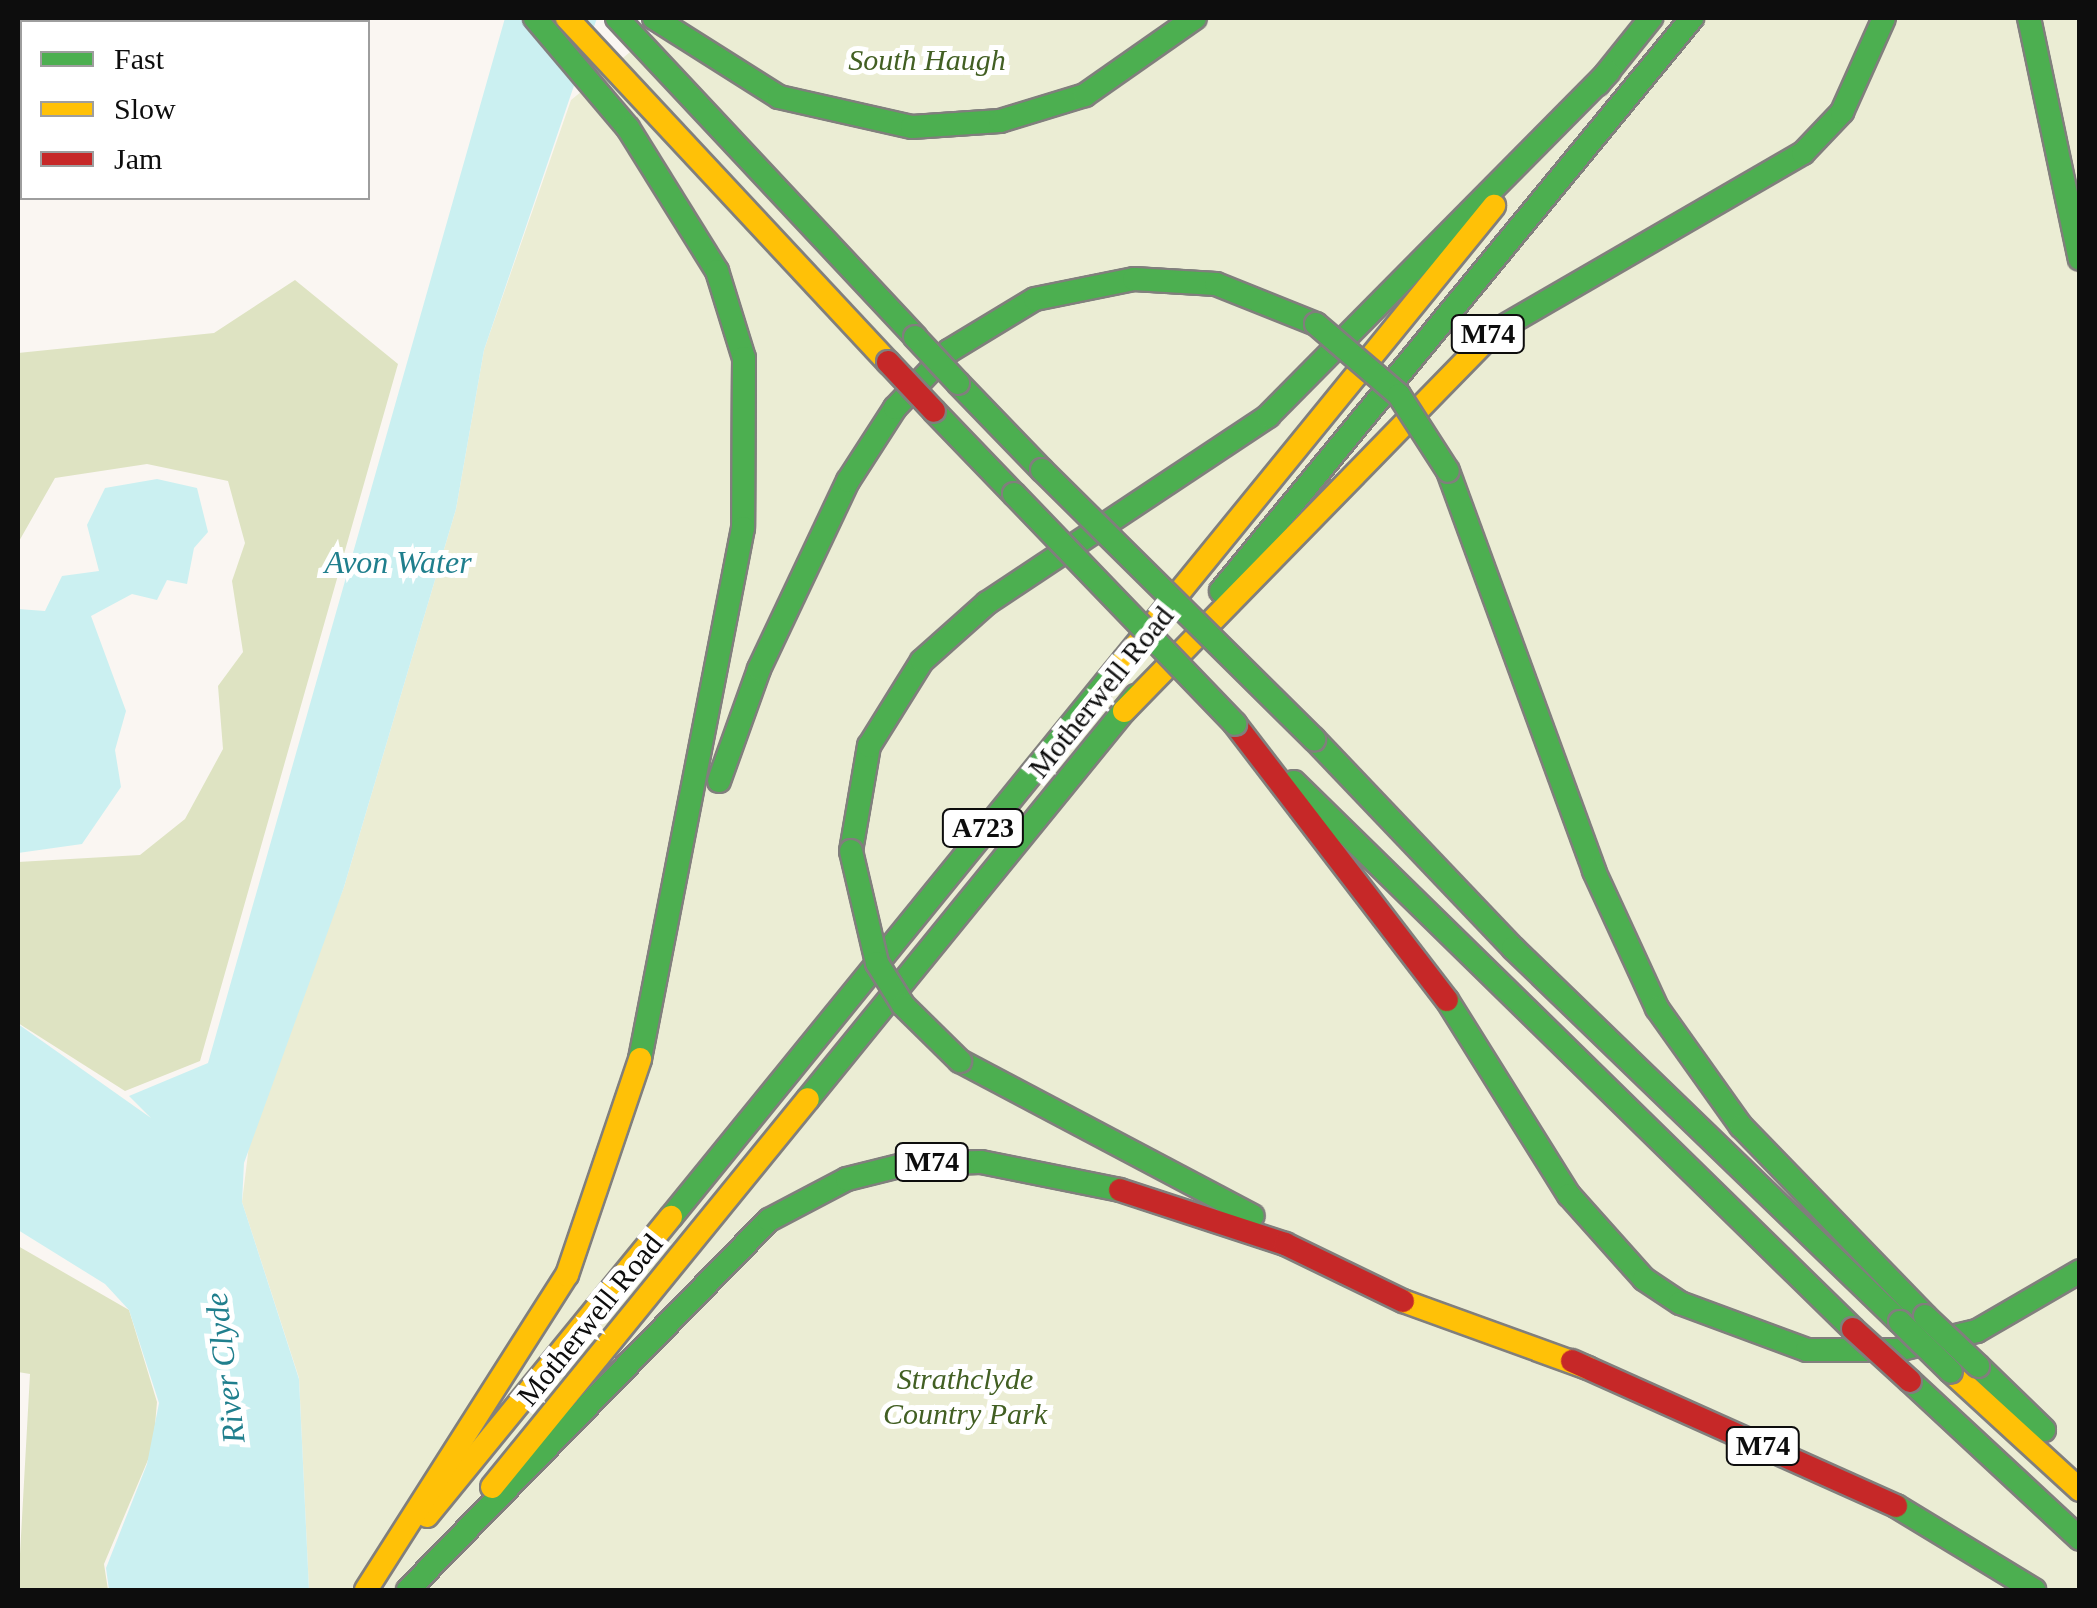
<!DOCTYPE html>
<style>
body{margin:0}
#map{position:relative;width:2097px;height:1608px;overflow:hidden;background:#faf6f2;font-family:"Times New Roman",serif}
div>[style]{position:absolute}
.green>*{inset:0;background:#ebedd4}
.forest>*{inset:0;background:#dee3c2}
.water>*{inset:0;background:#cbf0f1}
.roads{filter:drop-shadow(2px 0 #817f7d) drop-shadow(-2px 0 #817f7d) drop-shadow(0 2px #817f7d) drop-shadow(0 -2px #817f7d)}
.fast>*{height:22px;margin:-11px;padding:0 11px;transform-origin:11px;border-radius:11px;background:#4caf50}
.slow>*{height:22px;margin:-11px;padding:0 11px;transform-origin:11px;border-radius:11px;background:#ffc107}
.jam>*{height:22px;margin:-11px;padding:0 11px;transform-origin:11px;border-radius:11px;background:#c62828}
.bridges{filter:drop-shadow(2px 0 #817f7d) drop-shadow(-2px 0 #817f7d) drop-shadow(0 2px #817f7d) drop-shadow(0 -2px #817f7d)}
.fast-bridge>*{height:22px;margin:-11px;padding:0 11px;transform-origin:11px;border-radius:11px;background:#4caf50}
.jam-bridge>*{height:22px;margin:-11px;padding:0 11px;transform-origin:11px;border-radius:11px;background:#c62828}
span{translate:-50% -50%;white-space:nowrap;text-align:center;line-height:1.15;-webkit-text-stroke:10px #fff;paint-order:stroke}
.shield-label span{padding:2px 8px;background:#fff;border:2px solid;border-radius:8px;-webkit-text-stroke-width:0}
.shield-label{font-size:28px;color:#0d0d0d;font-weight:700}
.park-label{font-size:30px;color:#425f23;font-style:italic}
.street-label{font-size:30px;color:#0d0d0d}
.water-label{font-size:32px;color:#207f8d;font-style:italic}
.frame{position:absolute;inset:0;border:20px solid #0d0d0d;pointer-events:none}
.legend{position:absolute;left:20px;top:20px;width:350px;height:180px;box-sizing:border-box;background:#fff;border:2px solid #9e9e9e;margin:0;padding:12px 18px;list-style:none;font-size:30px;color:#0d0d0d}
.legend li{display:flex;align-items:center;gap:20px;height:50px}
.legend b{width:50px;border:2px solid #9e9e9e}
</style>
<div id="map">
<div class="green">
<i style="clip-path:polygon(672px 18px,2079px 18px,2079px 1590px,309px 1590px,299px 1378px,242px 1202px,252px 1121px,344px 887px,456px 509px,484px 350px,571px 100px)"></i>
</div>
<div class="forest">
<i style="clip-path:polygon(295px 280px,398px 364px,200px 1061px,125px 1091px,18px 1023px,18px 862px,140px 855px,185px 819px,223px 749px,218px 686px,243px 652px,232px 581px,245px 543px,228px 481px,147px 464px,55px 478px,18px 543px,18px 353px,214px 333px)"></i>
<i style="clip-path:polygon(18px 1246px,129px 1310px,157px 1402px,153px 1448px,104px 1564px,108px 1590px,18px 1590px,30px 1374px,18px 1372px)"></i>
</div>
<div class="water">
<i style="clip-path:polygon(505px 18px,597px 18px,484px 350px,456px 509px,344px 887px,244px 1163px,242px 1202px,299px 1379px,309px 1590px,109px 1590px,106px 1568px,147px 1464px,159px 1403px,129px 1310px,105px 1284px,18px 1230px,18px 1024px,151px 1118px,129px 1096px,208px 1063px)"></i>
<i style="clip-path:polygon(157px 479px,197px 488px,208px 532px,194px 548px,187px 584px,167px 580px,157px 600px,132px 594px,91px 616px,126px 711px,115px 750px,121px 787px,82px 844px,18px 853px,18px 609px,45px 611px,62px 576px,99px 571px,87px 525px,105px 488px)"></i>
</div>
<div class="roads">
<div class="fast">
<i style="left:535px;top:18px;width:144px;rotate:49.8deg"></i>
<i style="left:628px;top:128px;width:168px;rotate:58.1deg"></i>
<i style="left:717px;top:271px;width:91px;rotate:72.8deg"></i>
<i style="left:744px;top:358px;width:170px;rotate:90.3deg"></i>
<i style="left:743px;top:528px;width:541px;rotate:100.98deg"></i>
<i style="left:617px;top:18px;width:437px;rotate:46.9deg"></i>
<i style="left:654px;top:18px;width:148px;rotate:32.3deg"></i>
<i style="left:779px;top:97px;width:136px;rotate:12.7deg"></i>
<i style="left:912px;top:127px;width:88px;rotate:-3.9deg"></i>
<i style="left:1000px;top:121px;width:89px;rotate:-17deg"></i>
<i style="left:1085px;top:95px;width:134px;rotate:-35deg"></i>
<i style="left:2029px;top:18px;width:246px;rotate:78.1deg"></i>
<i style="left:1598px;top:84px;width:85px;rotate:-51.2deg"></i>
<i style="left:1494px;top:332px;width:357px;rotate:-30.1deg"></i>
<i style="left:1803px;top:153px;width:57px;rotate:-46.4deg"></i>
<i style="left:1842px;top:112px;width:103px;rotate:-65.9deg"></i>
<i style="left:958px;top:383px;width:121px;rotate:46deg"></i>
<i style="left:934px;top:411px;width:115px;rotate:46.1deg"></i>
<i style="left:1448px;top:471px;width:426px;rotate:69.9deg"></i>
<i style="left:1594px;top:871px;width:151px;rotate:65.3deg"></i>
<i style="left:1657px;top:1008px;width:145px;rotate:54.6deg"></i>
<i style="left:1741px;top:1126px;width:264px;rotate:45.9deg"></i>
<i style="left:1221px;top:591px;width:742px;rotate:-50.58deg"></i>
<i style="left:1314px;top:739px;width:289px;rotate:46.4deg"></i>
<i style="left:1513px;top:948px;width:538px;rotate:44.02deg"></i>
<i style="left:719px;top:781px;width:119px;rotate:-70.3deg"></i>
<i style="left:759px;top:669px;width:208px;rotate:-64.7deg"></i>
<i style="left:848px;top:481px;width:87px;rotate:-57.2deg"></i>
<i style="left:895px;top:408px;width:79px;rotate:-46.5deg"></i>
<i style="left:949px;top:351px;width:100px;rotate:-31.2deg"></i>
<i style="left:1035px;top:299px;width:101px;rotate:-11.4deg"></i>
<i style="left:1134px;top:279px;width:82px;rotate:3.5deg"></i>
<i style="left:1216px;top:284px;width:108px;rotate:21.8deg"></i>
<i style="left:1294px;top:782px;width:782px;rotate:44.38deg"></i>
<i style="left:851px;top:851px;width:107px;rotate:-80.3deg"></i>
<i style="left:869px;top:746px;width:100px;rotate:-58.1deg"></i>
<i style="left:922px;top:661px;width:87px;rotate:-41.7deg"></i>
<i style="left:987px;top:603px;width:338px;rotate:-33.6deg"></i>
<i style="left:1268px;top:416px;width:484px;rotate:-45.3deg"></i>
<i style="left:1447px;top:1000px;width:230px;rotate:58deg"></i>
<i style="left:1569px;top:1195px;width:113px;rotate:48.2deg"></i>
<i style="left:1644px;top:1279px;width:43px;rotate:33.7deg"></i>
<i style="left:1680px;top:1303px;width:135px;rotate:20.3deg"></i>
<i style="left:1807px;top:1350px;width:90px"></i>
<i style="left:1897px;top:1350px;width:82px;rotate:-13.4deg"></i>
<i style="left:1977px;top:1331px;width:119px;rotate:-30.2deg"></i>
<i style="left:960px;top:1061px;width:331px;rotate:27.9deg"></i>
<i style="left:808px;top:1099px;width:520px;rotate:-50.86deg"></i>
<i style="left:671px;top:1217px;width:718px;rotate:-50.88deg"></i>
<i style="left:1978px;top:1366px;width:92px;rotate:44.1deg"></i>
<i style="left:1910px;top:1381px;width:232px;rotate:42.9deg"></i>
<i style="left:1896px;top:1506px;width:162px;rotate:31.3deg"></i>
<i style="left:408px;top:1590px;width:517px;rotate:-45.71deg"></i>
<i style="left:769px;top:1220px;width:88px;rotate:-27.7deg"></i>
<i style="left:847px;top:1179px;width:62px;rotate:-14deg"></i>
<i style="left:907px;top:1164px;width:74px;rotate:-1.5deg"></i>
<i style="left:981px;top:1162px;width:142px;rotate:11.4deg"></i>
</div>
<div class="slow">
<i style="left:567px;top:18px;width:471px;rotate:47deg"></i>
<i style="left:1124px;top:660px;width:586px;rotate:-50.82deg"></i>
<i style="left:1124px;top:711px;width:530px;rotate:-45.69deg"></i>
<i style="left:1403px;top:1301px;width:197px;rotate:19.9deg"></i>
<i style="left:1951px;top:1372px;width:175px;rotate:42.5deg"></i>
<i style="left:492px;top:1487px;width:500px;rotate:-50.84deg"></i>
<i style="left:427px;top:1516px;width:386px;rotate:-50.8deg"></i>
<i style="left:366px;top:1590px;width:374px;rotate:-57.5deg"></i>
<i style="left:567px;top:1275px;width:228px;rotate:-71.3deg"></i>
</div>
<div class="jam">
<i style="left:1235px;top:724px;width:348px;rotate:52.5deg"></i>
<i style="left:1120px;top:1190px;width:174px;rotate:18.1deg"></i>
<i style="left:1285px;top:1244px;width:131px;rotate:25.8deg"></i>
<i style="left:1572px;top:1361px;width:355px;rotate:24.1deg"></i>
</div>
</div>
<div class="bridges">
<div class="fast-bridge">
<i style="left:1316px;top:324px;width:109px;rotate:40.5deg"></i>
<i style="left:1399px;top:395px;width:90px;rotate:57.2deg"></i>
<i style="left:915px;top:337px;width:63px;rotate:46.9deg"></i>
<i style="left:1042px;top:470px;width:383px;rotate:44.7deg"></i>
<i style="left:1014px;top:494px;width:319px;rotate:46.1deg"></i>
<i style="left:851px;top:851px;width:115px;rotate:76.9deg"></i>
<i style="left:877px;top:963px;width:49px;rotate:58.2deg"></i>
<i style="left:903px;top:1005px;width:80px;rotate:44.5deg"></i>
<i style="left:1925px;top:1316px;width:73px;rotate:43.3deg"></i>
<i style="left:1900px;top:1322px;width:71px;rotate:44.4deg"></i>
</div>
<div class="jam-bridge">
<i style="left:888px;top:362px;width:67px;rotate:46.8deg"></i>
<i style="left:1853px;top:1329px;width:77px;rotate:42.4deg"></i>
</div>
</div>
<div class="shield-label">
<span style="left:1488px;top:334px">M74</span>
<span style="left:983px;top:828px">A723</span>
<span style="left:932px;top:1162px">M74</span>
<span style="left:1763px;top:1446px">M74</span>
</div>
<div class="park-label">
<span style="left:927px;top:60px">South Haugh</span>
<span style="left:965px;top:1396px">Strathclyde<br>Country Park</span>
</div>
<div class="street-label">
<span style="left:1101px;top:692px;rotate:-51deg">Motherwell Road</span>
<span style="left:590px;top:1320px;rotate:-51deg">Motherwell Road</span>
</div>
<div class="water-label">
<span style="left:398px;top:562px">Avon Water</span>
<span style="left:225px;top:1368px;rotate:-97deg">River Clyde</span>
</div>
<div class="frame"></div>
<ul class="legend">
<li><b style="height:12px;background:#4caf50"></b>Fast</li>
<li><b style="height:12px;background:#ffc107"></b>Slow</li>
<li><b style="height:12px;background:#c62828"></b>Jam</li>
</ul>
</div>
